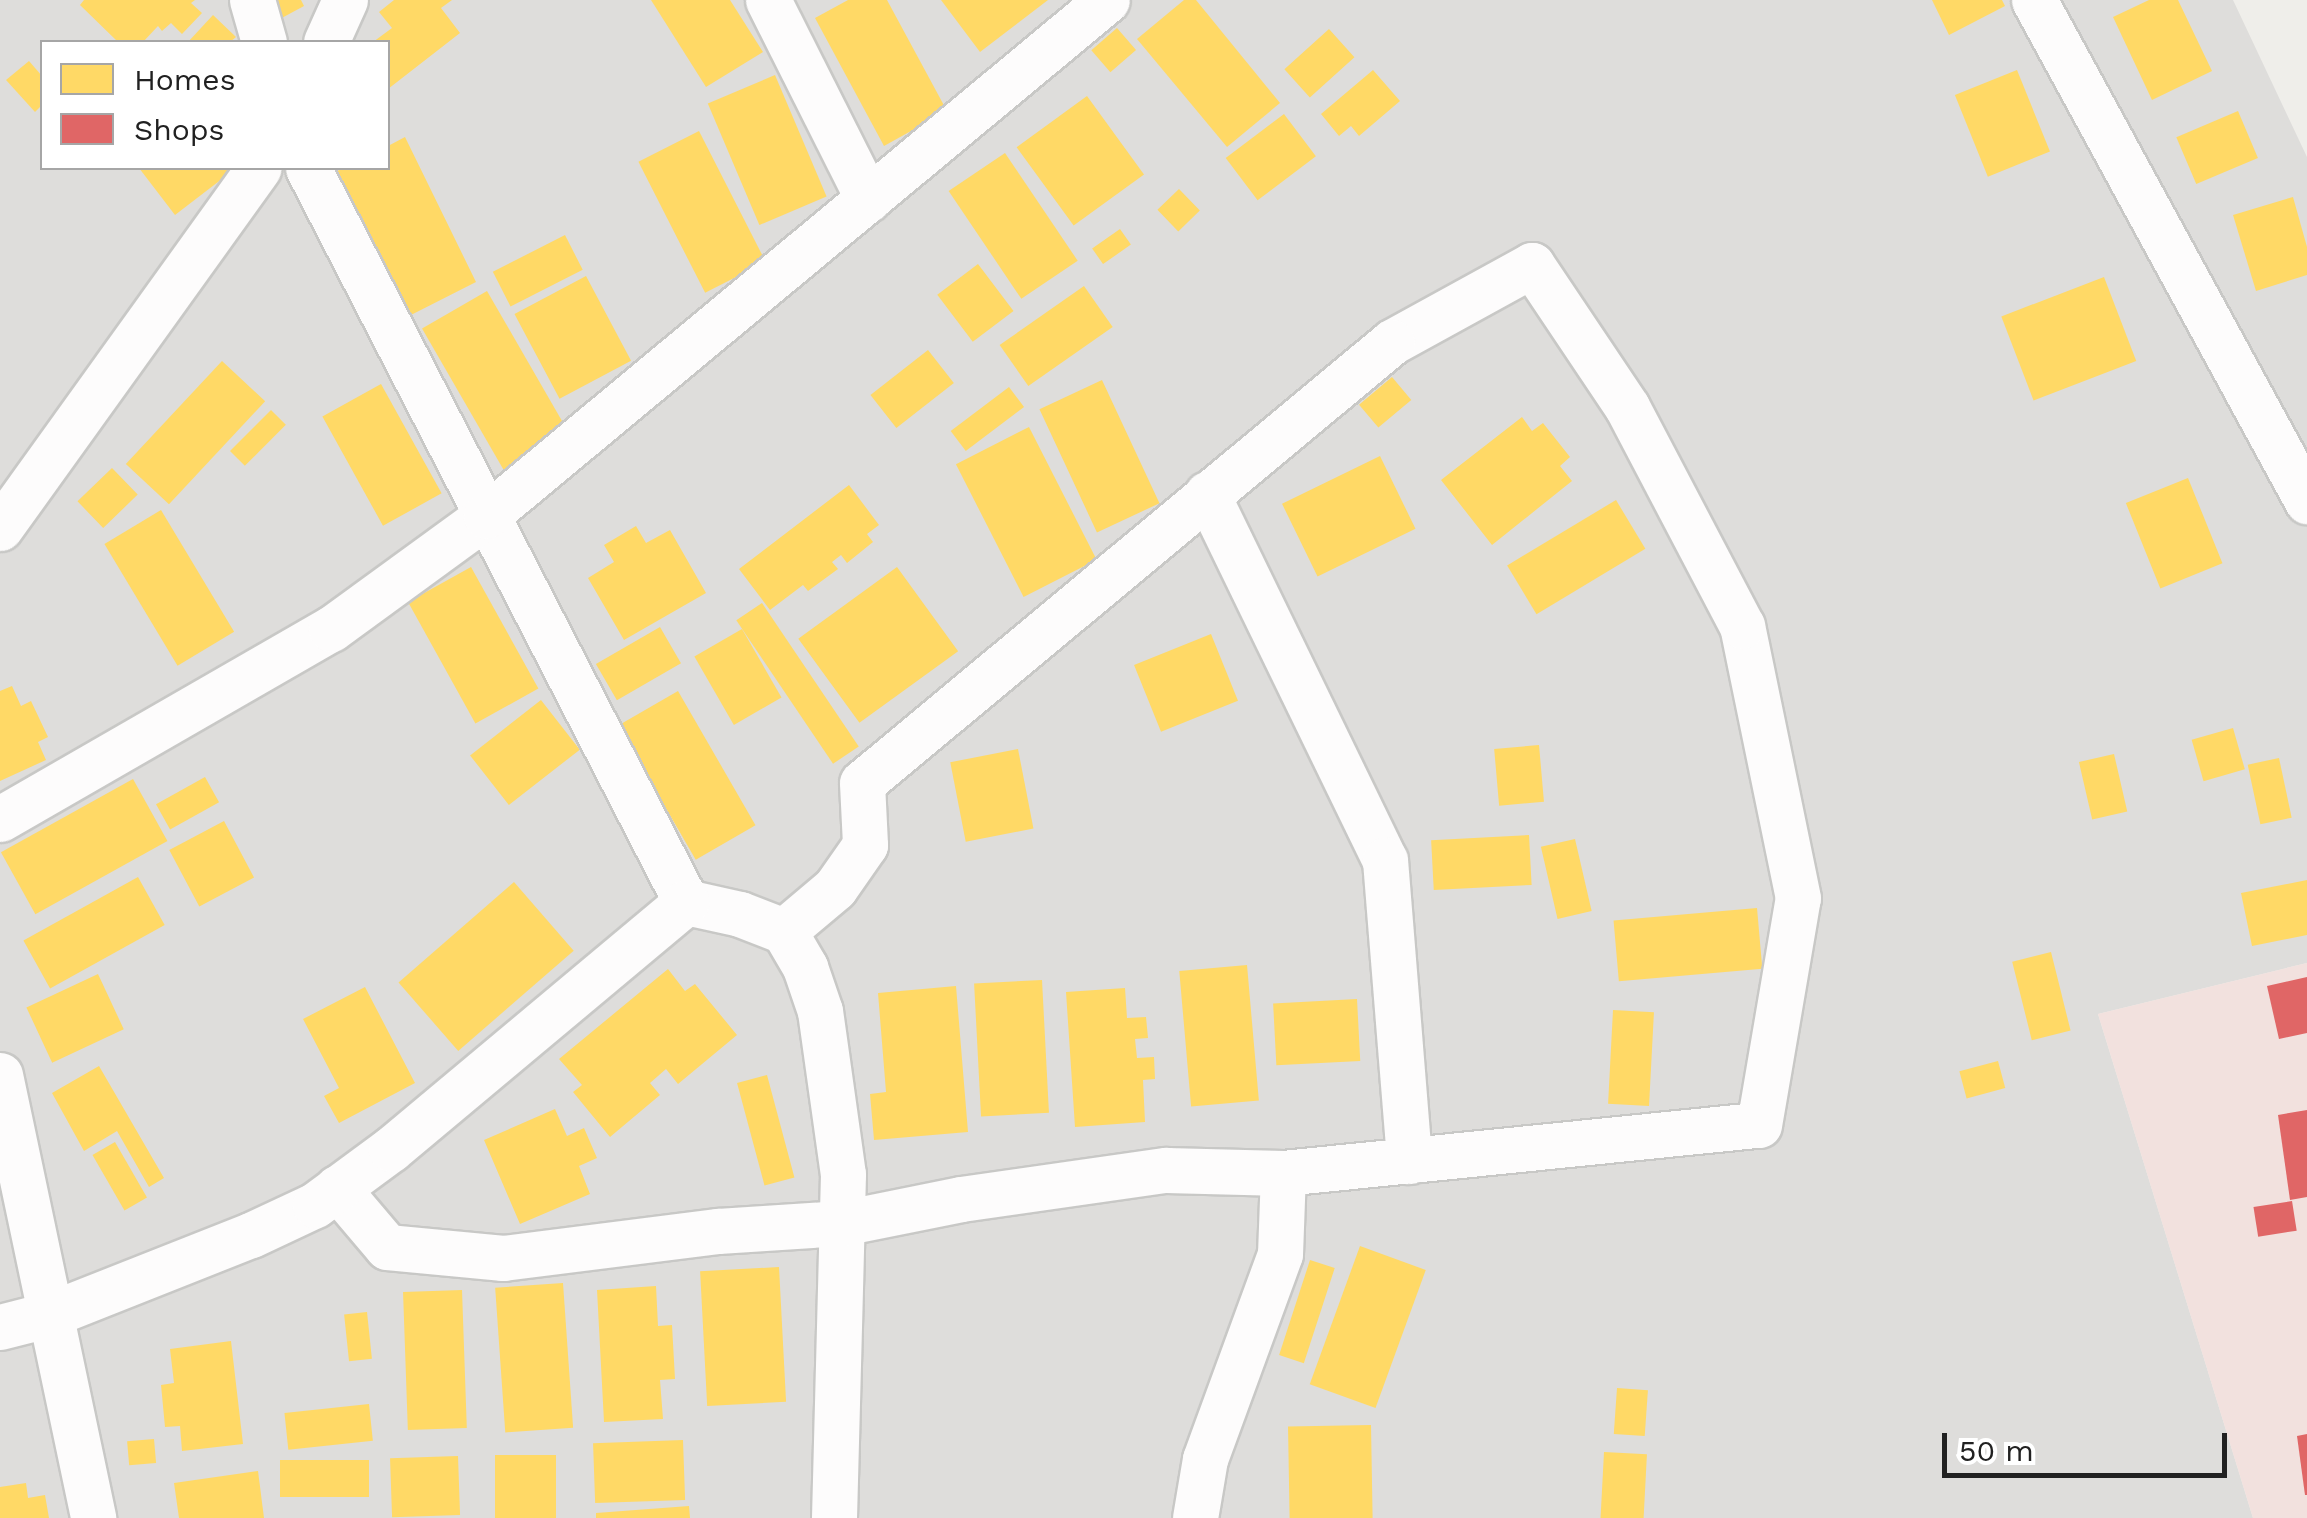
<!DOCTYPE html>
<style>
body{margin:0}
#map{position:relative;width:2307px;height:1518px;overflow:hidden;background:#efeeea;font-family:"Work Sans",sans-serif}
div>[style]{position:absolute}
.residential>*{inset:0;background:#dedddb}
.commercial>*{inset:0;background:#f2e1de}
.homes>*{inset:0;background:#ffd966;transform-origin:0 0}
.shops>*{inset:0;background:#e06666;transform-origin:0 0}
.roads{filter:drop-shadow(2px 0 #c8c8c6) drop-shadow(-2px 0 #c8c8c6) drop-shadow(0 2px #c8c8c6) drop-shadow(0 -2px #c8c8c6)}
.minor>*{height:45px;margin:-22.5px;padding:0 22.5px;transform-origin:22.5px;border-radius:22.5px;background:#fdfcfc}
span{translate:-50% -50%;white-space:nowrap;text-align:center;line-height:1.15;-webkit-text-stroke:10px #fff;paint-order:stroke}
.legend{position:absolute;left:40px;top:40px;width:350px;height:130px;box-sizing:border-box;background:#fff;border:2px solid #a6a6a6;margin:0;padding:12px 18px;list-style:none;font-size:30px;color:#212121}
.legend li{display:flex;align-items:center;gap:20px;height:50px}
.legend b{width:50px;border:2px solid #a6a6a6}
.scale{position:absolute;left:1942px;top:1433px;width:285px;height:45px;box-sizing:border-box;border:5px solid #212121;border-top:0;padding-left:12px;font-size:30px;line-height:35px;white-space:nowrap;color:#212121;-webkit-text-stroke:8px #fff;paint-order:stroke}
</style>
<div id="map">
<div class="residential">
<i style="clip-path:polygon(evenodd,0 0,2233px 0,2307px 157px,2307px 963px,2098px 1014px,2253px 1518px,0 1518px,0 0,42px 42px,388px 42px,388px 168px,42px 168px,42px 42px)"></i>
</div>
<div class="commercial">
<i style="clip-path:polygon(2307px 963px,2307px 1518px,2253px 1518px,2098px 1014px)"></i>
</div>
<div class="homes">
<i style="clip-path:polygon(84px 0,195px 0,191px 3px,202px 13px,182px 34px,171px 23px,162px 31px,158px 26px,143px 42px,118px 42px,80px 5px)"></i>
<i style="clip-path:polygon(267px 0,301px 0,304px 6px,278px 20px)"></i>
<i style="clip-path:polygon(394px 0,452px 0,441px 8px,460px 33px,388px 89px,388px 42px,373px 42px,392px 28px,379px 12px)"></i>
<i style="clip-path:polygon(651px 0,730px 0,763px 52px,706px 87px)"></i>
<i style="clip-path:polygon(848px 0,887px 0,947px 111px,884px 146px,815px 18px)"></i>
<i style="clip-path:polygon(941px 0,1048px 0,980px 52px)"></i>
<i style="clip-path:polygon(1184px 0,1196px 0,1280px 103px,1227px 147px,1137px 39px)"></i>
<i style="clip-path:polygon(1932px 0,2002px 0,2005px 6px,1949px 35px)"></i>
<i style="clip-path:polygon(2149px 0,2178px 0,2212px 71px,2152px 100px,2113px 17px)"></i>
<i style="clip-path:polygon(213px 15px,236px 37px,230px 42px,188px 42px)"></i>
<i style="left:1117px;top:28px;width:29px;height:34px;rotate:49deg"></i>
<i style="left:1329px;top:29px;width:38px;height:60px;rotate:48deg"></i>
<i style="clip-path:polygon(29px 61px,42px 76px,42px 105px,35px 112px,6px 80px)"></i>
<i style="clip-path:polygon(1373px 70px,1400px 101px,1359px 136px,1351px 126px,1339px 136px,1321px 114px)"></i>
<i style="left:2017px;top:70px;width:88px;height:67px;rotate:68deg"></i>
<i style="left:775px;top:75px;width:132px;height:73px;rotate:67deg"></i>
<i style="left:1087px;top:96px;width:97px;height:87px;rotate:54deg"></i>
<i style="left:2238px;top:111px;width:51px;height:67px;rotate:67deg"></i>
<i style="left:1284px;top:114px;width:53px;height:73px;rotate:53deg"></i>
<i style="left:699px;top:131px;width:147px;height:68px;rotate:63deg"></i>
<i style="clip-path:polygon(405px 137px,476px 282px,407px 317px,335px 172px,344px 168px,388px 168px,388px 146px)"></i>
<i style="left:1005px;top:153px;width:130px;height:68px;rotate:56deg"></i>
<i style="clip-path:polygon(139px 168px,227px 168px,231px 172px,175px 215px)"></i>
<i style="left:1179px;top:189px;width:30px;height:30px;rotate:46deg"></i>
<i style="clip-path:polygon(2293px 197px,2307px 247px,2307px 275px,2256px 291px,2233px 215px)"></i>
<i style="left:1120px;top:229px;width:19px;height:34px;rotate:55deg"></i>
<i style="left:565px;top:235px;width:39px;height:81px;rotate:63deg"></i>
<i style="left:978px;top:264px;width:59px;height:51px;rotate:53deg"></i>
<i style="left:586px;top:276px;width:96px;height:81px;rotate:62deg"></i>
<i style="left:2104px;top:277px;width:90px;height:110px;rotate:69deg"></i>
<i style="left:1084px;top:286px;width:50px;height:103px;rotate:55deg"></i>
<i style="left:487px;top:291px;width:163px;height:75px;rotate:60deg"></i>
<i style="left:928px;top:350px;width:42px;height:73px;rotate:52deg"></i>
<i style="left:222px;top:361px;width:59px;height:141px;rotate:43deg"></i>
<i style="left:1392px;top:377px;width:30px;height:43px;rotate:50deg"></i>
<i style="left:1102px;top:380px;width:136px;height:69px;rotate:65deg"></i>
<i style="left:381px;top:384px;width:125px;height:67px;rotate:61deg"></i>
<i style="left:1009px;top:387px;width:25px;height:73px;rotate:53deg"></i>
<i style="left:271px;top:410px;width:21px;height:58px;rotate:45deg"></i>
<i style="clip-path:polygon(1522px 417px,1532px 431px,1543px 423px,1570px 457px,1560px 466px,1572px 481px,1492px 545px,1441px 480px)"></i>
<i style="left:1029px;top:427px;width:149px;height:82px;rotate:63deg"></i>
<i style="left:1380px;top:456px;width:81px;height:109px;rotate:64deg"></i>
<i style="left:112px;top:468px;width:37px;height:48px;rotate:46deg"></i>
<i style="left:2188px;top:478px;width:92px;height:67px;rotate:68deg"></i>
<i style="clip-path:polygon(849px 485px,879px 525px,867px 534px,873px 542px,847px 563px,841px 555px,832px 562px,838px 569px,808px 591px,803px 585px,770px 610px,739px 569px)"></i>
<i style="left:1616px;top:500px;width:57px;height:127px;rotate:59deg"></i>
<i style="left:161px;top:510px;width:142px;height:66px;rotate:59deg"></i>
<i style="clip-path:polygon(636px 526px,646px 543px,670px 530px,706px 593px,624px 640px,588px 578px,614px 562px,604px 545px)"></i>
<i style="left:471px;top:567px;width:139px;height:72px;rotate:61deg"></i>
<i style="left:897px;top:567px;width:104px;height:122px;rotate:54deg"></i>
<i style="left:762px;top:603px;width:173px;height:31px;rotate:56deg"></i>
<i style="left:660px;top:627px;width:42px;height:74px;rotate:60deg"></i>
<i style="left:742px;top:629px;width:79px;height:55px;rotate:60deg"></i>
<i style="left:1211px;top:634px;width:72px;height:83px;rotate:68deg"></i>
<i style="clip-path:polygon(12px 686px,21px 706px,31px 701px,48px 737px,38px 742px,46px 760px,0 781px,0 691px)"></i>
<i style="left:678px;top:691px;width:155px;height:69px;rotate:60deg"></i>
<i style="left:541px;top:700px;width:63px;height:90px;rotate:52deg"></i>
<i style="left:2233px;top:728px;width:43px;height:43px;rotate:74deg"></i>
<i style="left:1539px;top:745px;width:57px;height:45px;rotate:85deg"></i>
<i style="left:1018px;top:749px;width:81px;height:69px;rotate:79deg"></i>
<i style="left:2114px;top:754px;width:59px;height:36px;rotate:77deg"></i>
<i style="left:2279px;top:758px;width:61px;height:32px;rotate:78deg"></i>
<i style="left:205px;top:777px;width:29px;height:56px;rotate:61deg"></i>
<i style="left:133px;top:779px;width:71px;height:151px;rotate:61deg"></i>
<i style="left:224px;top:821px;width:64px;height:62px;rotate:62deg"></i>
<i style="left:1529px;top:835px;width:50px;height:98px;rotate:87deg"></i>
<i style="left:1575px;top:839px;width:74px;height:35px;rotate:77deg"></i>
<i style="left:138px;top:877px;width:55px;height:131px;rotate:61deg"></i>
<i style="clip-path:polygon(2307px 880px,2307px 935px,2252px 946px,2241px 893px)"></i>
<i style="left:514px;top:882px;width:91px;height:153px;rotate:49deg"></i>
<i style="left:1757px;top:908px;width:61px;height:144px;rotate:85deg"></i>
<i style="left:2051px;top:952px;width:81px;height:40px;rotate:76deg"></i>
<i style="left:1247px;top:965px;width:136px;height:68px;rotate:85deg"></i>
<i style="clip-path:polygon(668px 969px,685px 991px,695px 984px,737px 1035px,678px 1084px,666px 1069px,650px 1083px,660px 1095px,610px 1137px,573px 1092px,582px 1085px,559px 1059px)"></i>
<i style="left:98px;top:974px;width:61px;height:79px;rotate:65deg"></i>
<i style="left:1042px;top:980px;width:133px;height:68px;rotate:87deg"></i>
<i style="clip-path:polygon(956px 986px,968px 1132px,874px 1140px,870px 1094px,886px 1092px,878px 993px)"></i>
<i style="clip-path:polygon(365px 987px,415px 1083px,339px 1123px,324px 1096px,339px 1088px,303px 1019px)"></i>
<i style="clip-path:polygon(1125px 988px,1127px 1018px,1146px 1017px,1148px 1038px,1135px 1039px,1137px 1058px,1154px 1057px,1155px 1079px,1143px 1080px,1145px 1122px,1075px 1127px,1066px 992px)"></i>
<i style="left:1357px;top:999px;width:62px;height:84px;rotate:87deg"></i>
<i style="left:1613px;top:1010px;width:41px;height:94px;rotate:3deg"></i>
<i style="left:1998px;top:1061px;width:28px;height:40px;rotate:75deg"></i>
<i style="clip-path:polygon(99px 1066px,164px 1178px,149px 1187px,117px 1131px,84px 1151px,52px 1093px)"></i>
<i style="left:767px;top:1075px;width:106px;height:31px;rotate:75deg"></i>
<i style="clip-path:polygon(555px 1109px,567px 1136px,584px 1128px,597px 1158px,579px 1166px,590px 1194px,520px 1224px,484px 1140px)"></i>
<i style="left:115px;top:1142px;width:64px;height:26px;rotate:60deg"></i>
<i style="left:1360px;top:1246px;width:70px;height:147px;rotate:20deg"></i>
<i style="left:1310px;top:1260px;width:26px;height:100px;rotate:18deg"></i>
<i style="left:779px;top:1267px;width:135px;height:79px;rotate:87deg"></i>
<i style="left:563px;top:1283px;width:145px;height:68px;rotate:86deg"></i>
<i style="clip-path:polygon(656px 1286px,658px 1326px,672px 1325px,675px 1379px,660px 1380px,663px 1419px,604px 1422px,597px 1290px)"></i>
<i style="left:462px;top:1290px;width:138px;height:59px;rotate:88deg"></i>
<i style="left:367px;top:1312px;width:47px;height:23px;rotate:84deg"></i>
<i style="clip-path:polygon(231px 1341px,243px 1444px,182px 1451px,180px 1426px,165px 1427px,161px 1385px,174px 1383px,170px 1349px)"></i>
<i style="left:1617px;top:1388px;width:31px;height:46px;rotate:4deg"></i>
<i style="left:369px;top:1404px;width:37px;height:85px;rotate:84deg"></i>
<i style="left:1371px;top:1425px;width:93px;height:83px;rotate:89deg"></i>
<i style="left:154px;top:1439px;width:24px;height:27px;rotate:85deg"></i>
<i style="left:683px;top:1440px;width:60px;height:90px;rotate:88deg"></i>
<i style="left:1604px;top:1452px;width:43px;height:66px;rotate:3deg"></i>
<i style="left:556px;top:1455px;width:63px;height:61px;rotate:90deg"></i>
<i style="left:458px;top:1456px;width:59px;height:68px;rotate:88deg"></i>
<i style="left:280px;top:1460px;width:89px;height:37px"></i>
<i style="clip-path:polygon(258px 1471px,264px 1518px,179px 1518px,174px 1483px)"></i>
<i style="clip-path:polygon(26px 1483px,28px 1498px,45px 1495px,49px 1518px,0 1518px,0 1487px)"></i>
<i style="clip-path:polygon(689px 1506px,690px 1518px,596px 1518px,596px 1513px)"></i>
</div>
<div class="shops">
<i style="clip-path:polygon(2307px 977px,2307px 1033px,2279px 1039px,2267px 986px)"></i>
<i style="clip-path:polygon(2307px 1110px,2307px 1197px,2290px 1200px,2278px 1115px)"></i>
<i style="left:2292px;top:1201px;width:30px;height:39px;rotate:81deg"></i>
<i style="clip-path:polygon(2307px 1434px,2307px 1495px,2305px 1495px,2297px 1436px)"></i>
</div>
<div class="roads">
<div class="minor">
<i style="left:252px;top:0;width:44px;rotate:74.1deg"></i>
<i style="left:768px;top:0;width:223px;rotate:63.3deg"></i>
<i style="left:2034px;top:0;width:571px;rotate:61.41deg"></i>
<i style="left:326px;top:42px;width:46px;rotate:-65.7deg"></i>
<i style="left:308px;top:168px;width:826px;rotate:62.75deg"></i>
<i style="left:686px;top:902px;width:55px;rotate:12.5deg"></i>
<i style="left:740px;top:914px;width:47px;rotate:21.1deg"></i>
<i style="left:784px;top:931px;width:42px;rotate:59.7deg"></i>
<i style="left:805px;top:967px;width:46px;rotate:71.2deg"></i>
<i style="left:820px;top:1011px;width:165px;rotate:82deg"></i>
<i style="left:843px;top:1174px;width:344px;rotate:91.5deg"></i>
<i style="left:1207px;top:494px;width:407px;rotate:64.1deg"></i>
<i style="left:1385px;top:860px;width:302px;rotate:85.4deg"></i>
<i style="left:0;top:528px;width:443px;rotate:-54.3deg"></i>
<i style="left:0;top:819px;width:382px;rotate:-29.9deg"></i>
<i style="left:331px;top:629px;width:192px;rotate:-36.1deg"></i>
<i style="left:486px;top:516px;width:807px;rotate:-39.72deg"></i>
<i style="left:0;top:1075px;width:453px;rotate:78.1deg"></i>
<i style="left:337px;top:1188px;width:77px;rotate:49.7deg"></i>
<i style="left:387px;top:1247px;width:117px;rotate:5.4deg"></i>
<i style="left:503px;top:1258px;width:217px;rotate:-7.2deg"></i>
<i style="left:718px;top:1231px;width:124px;rotate:-3.7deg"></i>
<i style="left:842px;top:1223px;width:121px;rotate:-11.4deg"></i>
<i style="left:961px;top:1199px;width:207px;rotate:-8.1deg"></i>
<i style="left:1166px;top:1170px;width:117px;rotate:1.5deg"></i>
<i style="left:1283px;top:1173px;width:478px;rotate:-5.8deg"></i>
<i style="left:1759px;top:1125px;width:230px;rotate:-80.3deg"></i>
<i style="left:1798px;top:898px;width:278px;rotate:-101.6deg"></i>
<i style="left:1742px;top:626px;width:247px;rotate:-117.7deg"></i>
<i style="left:1627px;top:407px;width:171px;rotate:-123.8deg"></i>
<i style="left:1532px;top:265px;width:160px;rotate:151.2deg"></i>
<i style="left:1392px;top:342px;width:689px;rotate:140.24deg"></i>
<i style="left:862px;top:783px;width:62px;rotate:87.2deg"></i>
<i style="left:865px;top:845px;width:52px;rotate:124.9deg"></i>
<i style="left:835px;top:888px;width:67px;rotate:139.9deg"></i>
<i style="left:0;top:1327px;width:53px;rotate:-14.3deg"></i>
<i style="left:51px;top:1314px;width:215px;rotate:-21.6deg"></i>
<i style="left:251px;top:1235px;width:71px;rotate:-25.1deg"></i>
<i style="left:315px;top:1205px;width:94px;rotate:-36.4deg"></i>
<i style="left:391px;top:1149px;width:385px;rotate:-39.9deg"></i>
<i style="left:1195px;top:1518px;width:60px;rotate:-80.4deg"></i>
<i style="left:1205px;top:1459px;width:218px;rotate:-69.9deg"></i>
<i style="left:1280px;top:1254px;width:81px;rotate:-87.9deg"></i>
</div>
</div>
<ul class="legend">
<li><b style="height:28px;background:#ffd966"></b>Homes</li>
<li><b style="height:28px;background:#e06666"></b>Shops</li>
</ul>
<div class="scale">50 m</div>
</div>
